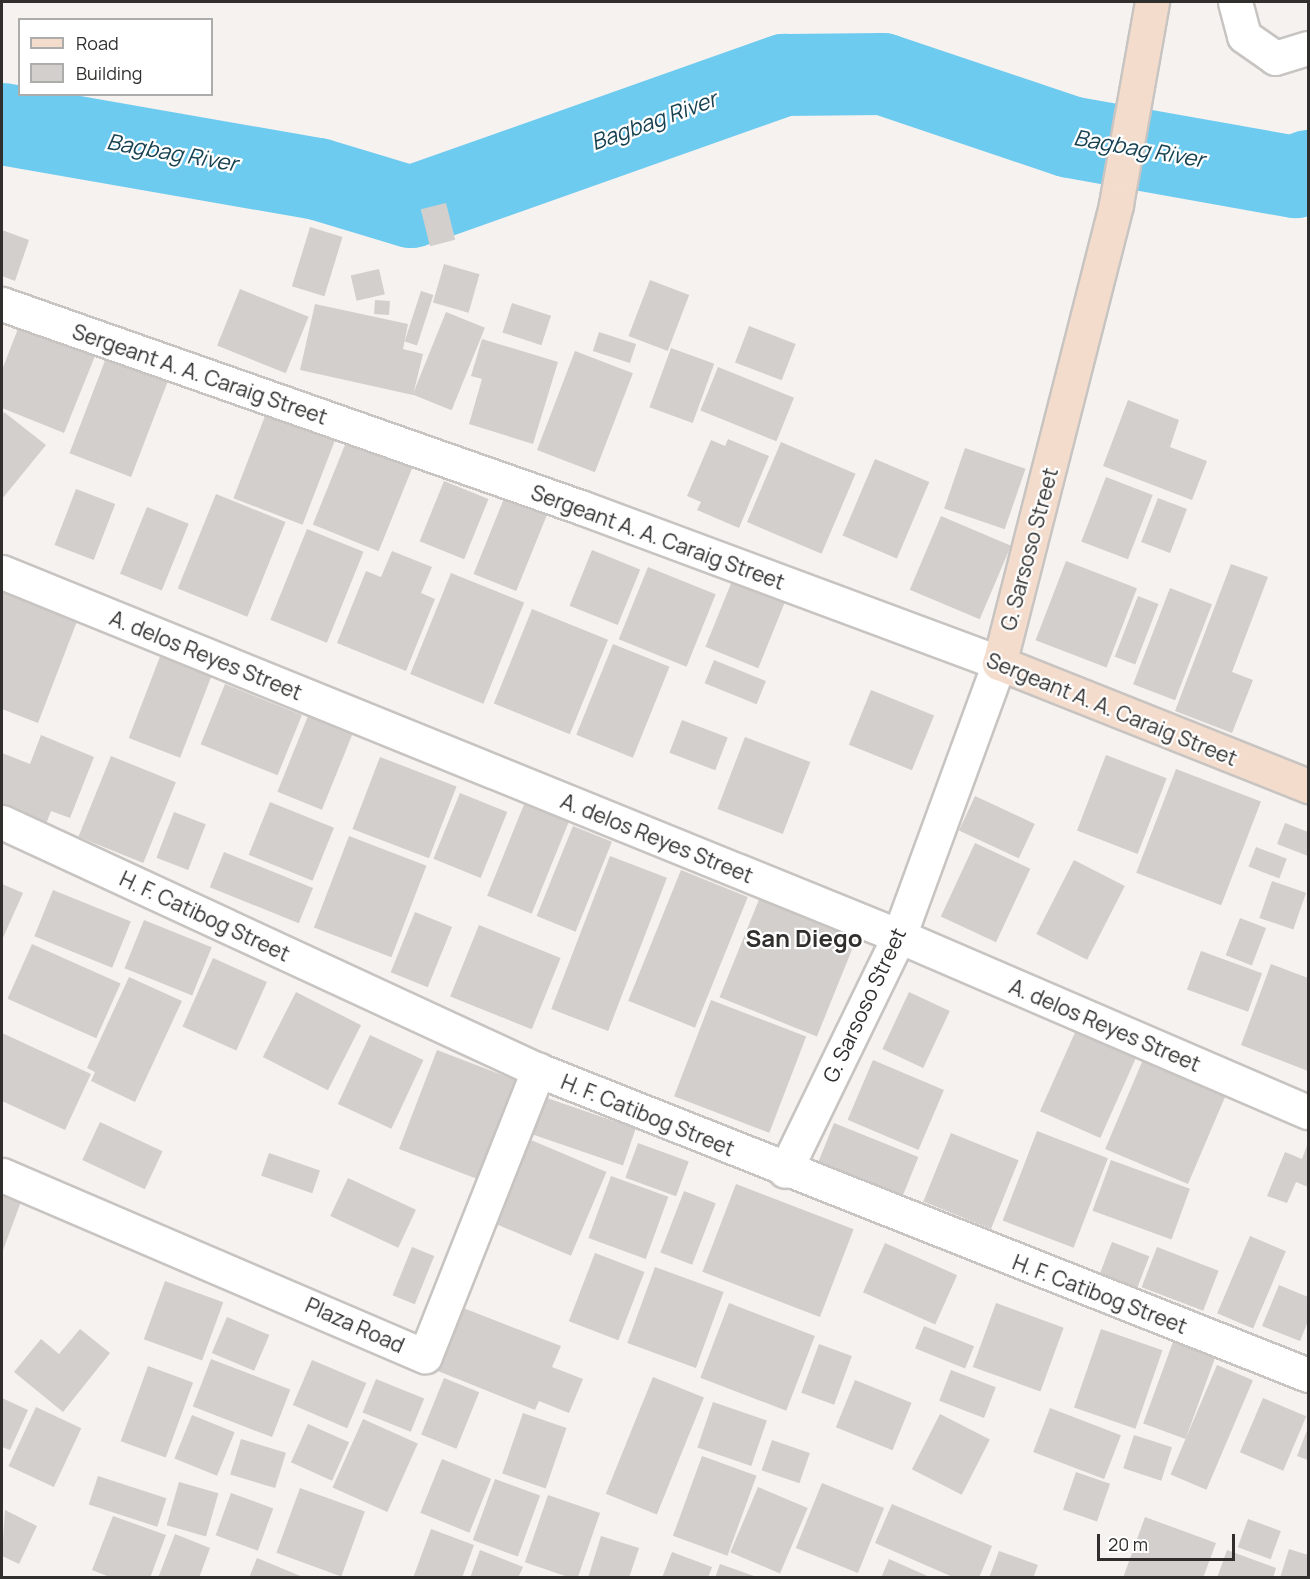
<!DOCTYPE html>
<style>
body{margin:0}
#map{position:relative;width:1310px;height:1579px;overflow:hidden;background:#f6f2ef;font-family:Manrope,sans-serif}
div>[style]{position:absolute}
.river>*{height:82px;margin:-41px;padding:0 41px;transform-origin:41px;border-radius:41px;background:#6ecbf0}
.building>*{inset:0;background:#d2cfcc;transform-origin:0 0}
.roads{filter:drop-shadow(2px 0 #c7c4c1) drop-shadow(-2px 0 #c7c4c1) drop-shadow(0 2px #c7c4c1) drop-shadow(0 -2px #c7c4c1)}
.street>*{height:33px;margin:-16.5px;padding:0 16.5px;transform-origin:16.5px;border-radius:16.5px;background:#fff}
.secondary>*{height:33px;margin:-16.5px;padding:0 16.5px;transform-origin:16.5px;border-radius:16.5px;background:#f4dccd}
span{translate:-50% -50%;white-space:nowrap;text-align:center;line-height:1.15;-webkit-text-stroke:4.5px #fff;paint-order:stroke}
.street-label{font-size:21px;color:#302f2e}
.water-label{font-size:22px;color:#184251;font-style:italic}
.quarter-label{font-size:24px;color:#302f2e;font-weight:700}
.frame{position:absolute;inset:0;border:3px solid #302f2e;pointer-events:none}
.legend{position:absolute;left:18px;top:18px;width:195px;height:78px;box-sizing:border-box;background:#fff;border:2px solid #acacab;margin:0;padding:8px 10px;list-style:none;font-size:18px;color:#302f2e}
.legend li{display:flex;align-items:center;gap:12px;height:30px}
.legend b{width:30px;border:2px solid #acacab}
.scale{position:absolute;left:1097px;top:1534px;width:138px;height:27px;box-sizing:border-box;border:3px solid #302f2e;border-top:0;padding-left:8px;font-size:18px;line-height:21px;white-space:nowrap;color:#302f2e;-webkit-text-stroke:4px #fff;paint-order:stroke}
</style>
<div id="map">
<div class="river">
<i style="left:2px;top:124px;width:321px;rotate:9.9deg"></i>
<i style="left:318px;top:179px;width:97px;rotate:16.8deg"></i>
<i style="left:411px;top:207px;width:396px;rotate:-19.5deg"></i>
<i style="left:784px;top:75px;width:99px;rotate:-0.6deg"></i>
<i style="left:883px;top:74px;width:197px;rotate:18.6deg"></i>
<i style="left:1070px;top:137px;width:229px;rotate:10.1deg"></i>
<i style="left:1295px;top:177px;width:14px;rotate:-25deg"></i>
</div>
<div class="building">
<i style="left:446px;top:203px;width:38px;height:26px;rotate:76deg"></i>
<i style="left:310px;top:227px;width:34px;height:62px;rotate:17deg"></i>
<i style="clip-path:polygon(2px 230px,29px 240px,15px 281px,2px 276px)"></i>
<i style="left:444px;top:264px;width:37px;height:40px;rotate:16deg"></i>
<i style="left:379px;top:269px;width:26px;height:29px;rotate:77deg"></i>
<i style="left:650px;top:280px;width:42px;height:60px;rotate:21deg"></i>
<i style="left:240px;top:289px;width:74px;height:61px;rotate:22deg"></i>
<i style="left:421px;top:291px;width:13px;height:53px;rotate:18deg"></i>
<i style="left:375px;top:300px;width:15px;height:14px;rotate:4deg"></i>
<i style="left:512px;top:303px;width:41px;height:31px;rotate:18deg"></i>
<i style="clip-path:polygon(315px 304px,408px 324px,403px 349px,423px 354px,413px 395px,300px 370px)"></i>
<i style="left:446px;top:312px;width:42px;height:89px;rotate:22deg"></i>
<i style="clip-path:polygon(19px 326px,95px 356px,64px 433px,2px 408px,2px 370px)"></i>
<i style="left:749px;top:326px;width:50px;height:39px;rotate:21deg"></i>
<i style="left:599px;top:332px;width:39px;height:20px;rotate:18deg"></i>
<i style="clip-path:polygon(482px 339px,558px 362px,533px 444px,469px 424px,482px 379px,471px 376px)"></i>
<i style="left:671px;top:348px;width:46px;height:63px;rotate:20deg"></i>
<i style="left:575px;top:351px;width:62px;height:106px;rotate:21deg"></i>
<i style="left:106px;top:358px;width:66px;height:102px;rotate:21deg"></i>
<i style="left:718px;top:367px;width:82px;height:47px;rotate:22deg"></i>
<i style="clip-path:polygon(1128px 400px,1179px 420px,1170px 447px,1207px 461px,1192px 500px,1103px 466px)"></i>
<i style="left:270px;top:403px;width:74px;height:102px;rotate:21deg"></i>
<i style="clip-path:polygon(4px 412px,46px 445px,2px 499px,2px 416px)"></i>
<i style="left:351px;top:430px;width:71px;height:102px;rotate:22deg"></i>
<i style="clip-path:polygon(728px 439px,769px 456px,739px 528px,697px 510px,701px 502px,687px 496px,711px 440px,725px 446px)"></i>
<i style="left:781px;top:442px;width:81px;height:87px;rotate:23deg"></i>
<i style="left:965px;top:448px;width:64px;height:64px;rotate:19deg"></i>
<i style="left:875px;top:459px;width:59px;height:83px;rotate:23deg"></i>
<i style="left:1106px;top:477px;width:50px;height:69px;rotate:21deg"></i>
<i style="left:444px;top:481px;width:48px;height:65px;rotate:22deg"></i>
<i style="left:76px;top:489px;width:42px;height:60px;rotate:21deg"></i>
<i style="left:216px;top:494px;width:75px;height:102px;rotate:22deg"></i>
<i style="left:505px;top:496px;width:46px;height:84px;rotate:22deg"></i>
<i style="left:1158px;top:498px;width:31px;height:47px;rotate:21deg"></i>
<i style="left:147px;top:507px;width:45px;height:72px;rotate:22deg"></i>
<i style="left:941px;top:516px;width:76px;height:80px;rotate:23deg"></i>
<i style="left:307px;top:529px;width:61px;height:98px;rotate:22deg"></i>
<i style="left:592px;top:550px;width:52px;height:60px;rotate:22deg"></i>
<i style="clip-path:polygon(392px 551px,432px 567px,421px 593px,435px 599px,406px 671px,337px 643px,366px 571px,381px 577px)"></i>
<i style="left:1066px;top:561px;width:76px;height:85px;rotate:21deg"></i>
<i style="clip-path:polygon(1231px 564px,1268px 577px,1232px 672px,1253px 680px,1232px 733px,1175px 711px)"></i>
<i style="left:648px;top:567px;width:73px;height:78px;rotate:22deg"></i>
<i style="left:451px;top:573px;width:79px;height:109px;rotate:22deg"></i>
<i style="left:732px;top:581px;width:57px;height:71px;rotate:22deg"></i>
<i style="clip-path:polygon(3px 587px,79px 616px,38px 723px,2px 709px)"></i>
<i style="left:1170px;top:588px;width:45px;height:103px;rotate:21deg"></i>
<i style="left:1138px;top:596px;width:22px;height:65px;rotate:21deg"></i>
<i style="left:532px;top:609px;width:82px;height:102px;rotate:22deg"></i>
<i style="left:613px;top:644px;width:61px;height:98px;rotate:22deg"></i>
<i style="left:161px;top:654px;width:55px;height:90px;rotate:21deg"></i>
<i style="left:714px;top:660px;width:56px;height:25px;rotate:22deg"></i>
<i style="left:225px;top:684px;width:83px;height:65px;rotate:22deg"></i>
<i style="left:871px;top:690px;width:68px;height:59px;rotate:22deg"></i>
<i style="left:310px;top:711px;width:48px;height:87px;rotate:22deg"></i>
<i style="left:682px;top:720px;width:49px;height:35px;rotate:21deg"></i>
<i style="clip-path:polygon(41px 735px,94px 757px,70px 818px,51px 811px,43px 832px,2px 816px,2px 753px,30px 764px)"></i>
<i style="left:745px;top:737px;width:70px;height:77px;rotate:21deg"></i>
<i style="left:1106px;top:755px;width:65px;height:81px;rotate:21deg"></i>
<i style="left:111px;top:756px;width:70px;height:87px;rotate:22deg"></i>
<i style="left:380px;top:757px;width:82px;height:77px;rotate:21deg"></i>
<i style="left:1176px;top:769px;width:91px;height:111px;rotate:21deg"></i>
<i style="left:460px;top:793px;width:51px;height:71px;rotate:22deg"></i>
<i style="left:975px;top:796px;width:66px;height:38px;rotate:25deg"></i>
<i style="left:270px;top:802px;width:69px;height:57px;rotate:22deg"></i>
<i style="left:525px;top:802px;width:48px;height:101px;rotate:22deg"></i>
<i style="left:174px;top:812px;width:34px;height:49px;rotate:21deg"></i>
<i style="clip-path:polygon(1285px 823px,1308px 832px,1308px 856px,1277px 844px)"></i>
<i style="left:573px;top:826px;width:42px;height:97px;rotate:22deg"></i>
<i style="left:349px;top:836px;width:83px;height:98px;rotate:21deg"></i>
<i style="left:975px;top:843px;width:61px;height:81px;rotate:25deg"></i>
<i style="left:1256px;top:847px;width:33px;height:21px;rotate:21deg"></i>
<i style="left:224px;top:852px;width:96px;height:38px;rotate:22deg"></i>
<i style="left:610px;top:856px;width:61px;height:164px;rotate:21deg"></i>
<i style="left:1074px;top:860px;width:57px;height:83px;rotate:27deg"></i>
<i style="left:681px;top:870px;width:72px;height:141px;rotate:22deg"></i>
<i style="left:1272px;top:881px;width:36px;height:39px;rotate:19deg"></i>
<i style="clip-path:polygon(2px 884px,23px 893px,2px 940px)"></i>
<i style="left:53px;top:890px;width:84px;height:50px;rotate:22deg"></i>
<i style="left:760px;top:897px;width:105px;height:108px;rotate:22deg"></i>
<i style="left:415px;top:912px;width:40px;height:65px;rotate:22deg"></i>
<i style="left:1240px;top:918px;width:28px;height:40px;rotate:21deg"></i>
<i style="left:144px;top:920px;width:73px;height:52px;rotate:22deg"></i>
<i style="left:479px;top:925px;width:88px;height:77px;rotate:22deg"></i>
<i style="left:32px;top:944px;width:97px;height:60px;rotate:24deg"></i>
<i style="left:1201px;top:951px;width:65px;height:41px;rotate:20deg"></i>
<i style="left:213px;top:958px;width:59px;height:75px;rotate:24deg"></i>
<i style="clip-path:polygon(1271px 964px,1308px 978px,1308px 1071px,1241px 1045px)"></i>
<i style="clip-path:polygon(129px 977px,182px 1001px,135px 1102px,91px 1081px,95px 1072px,87px 1068px)"></i>
<i style="left:296px;top:992px;width:73px;height:73px;rotate:27deg"></i>
<i style="left:909px;top:992px;width:45px;height:63px;rotate:25deg"></i>
<i style="left:711px;top:1000px;width:102px;height:103px;rotate:21deg"></i>
<i style="left:1077px;top:1028px;width:66px;height:91px;rotate:24deg"></i>
<i style="clip-path:polygon(2px 1033px,91px 1074px,65px 1130px,2px 1101px)"></i>
<i style="left:370px;top:1035px;width:59px;height:76px;rotate:25deg"></i>
<i style="left:437px;top:1050px;width:95px;height:106px;rotate:21deg"></i>
<i style="left:1145px;top:1055px;width:90px;height:102px;rotate:23deg"></i>
<i style="left:873px;top:1060px;width:77px;height:65px;rotate:23deg"></i>
<i style="left:544px;top:1097px;width:97px;height:39px;rotate:19deg"></i>
<i style="left:100px;top:1122px;width:69px;height:42px;rotate:25deg"></i>
<i style="left:834px;top:1123px;width:91px;height:42px;rotate:22deg"></i>
<i style="left:1037px;top:1131px;width:76px;height:96px;rotate:21deg"></i>
<i style="left:951px;top:1133px;width:73px;height:74px;rotate:22deg"></i>
<i style="left:531px;top:1140px;width:82px;height:91px;rotate:23deg"></i>
<i style="left:638px;top:1143px;width:54px;height:37px;rotate:20deg"></i>
<i style="clip-path:polygon(1308px 1143px,1308px 1187px,1296px 1182px,1287px 1203px,1267px 1196px,1285px 1152px,1302px 1159px)"></i>
<i style="left:269px;top:1153px;width:54px;height:24px;rotate:19deg"></i>
<i style="left:1111px;top:1160px;width:84px;height:54px;rotate:20deg"></i>
<i style="left:611px;top:1176px;width:61px;height:66px;rotate:20deg"></i>
<i style="left:348px;top:1178px;width:75px;height:42px;rotate:25deg"></i>
<i style="clip-path:polygon(2px 1179px,26px 1188px,2px 1253px)"></i>
<i style="left:736px;top:1184px;width:126px;height:94px;rotate:21deg"></i>
<i style="left:684px;top:1191px;width:34px;height:66px;rotate:21deg"></i>
<i style="left:1250px;top:1236px;width:39px;height:84px;rotate:23deg"></i>
<i style="left:1112px;top:1242px;width:40px;height:37px;rotate:21deg"></i>
<i style="left:885px;top:1243px;width:79px;height:54px;rotate:24deg"></i>
<i style="left:412px;top:1247px;width:24px;height:52px;rotate:22deg"></i>
<i style="left:1157px;top:1247px;width:66px;height:43px;rotate:21deg"></i>
<i style="left:595px;top:1253px;width:53px;height:73px;rotate:21deg"></i>
<i style="left:655px;top:1267px;width:73px;height:81px;rotate:20deg"></i>
<i style="left:165px;top:1281px;width:62px;height:62px;rotate:20deg"></i>
<i style="clip-path:polygon(1279px 1285px,1308px 1297px,1308px 1321px,1300px 1341px,1262px 1326px)"></i>
<i style="left:729px;top:1303px;width:92px;height:80px;rotate:21deg"></i>
<i style="left:996px;top:1303px;width:72px;height:68px;rotate:20deg"></i>
<i style="clip-path:polygon(453px 1304px,561px 1346px,552px 1367px,583px 1379px,569px 1413px,539px 1401px,535px 1410px,428px 1367px)"></i>
<i style="left:227px;top:1317px;width:46px;height:39px;rotate:23deg"></i>
<i style="left:924px;top:1326px;width:54px;height:24px;rotate:22deg"></i>
<i style="clip-path:polygon(80px 1329px,110px 1353px,63px 1412px,14px 1372px,41px 1339px,59px 1354px)"></i>
<i style="left:1101px;top:1329px;width:65px;height:83px;rotate:19deg"></i>
<i style="left:1174px;top:1339px;width:45px;height:90px;rotate:20deg"></i>
<i style="left:819px;top:1344px;width:35px;height:52px;rotate:20deg"></i>
<i style="left:211px;top:1359px;width:85px;height:51px;rotate:21deg"></i>
<i style="left:312px;top:1360px;width:59px;height:49px;rotate:23deg"></i>
<i style="left:1217px;top:1365px;width:39px;height:119px;rotate:23deg"></i>
<i style="left:148px;top:1366px;width:48px;height:80px;rotate:20deg"></i>
<i style="left:951px;top:1370px;width:48px;height:33px;rotate:21deg"></i>
<i style="left:653px;top:1377px;width:55px;height:126px;rotate:22deg"></i>
<i style="left:444px;top:1378px;width:38px;height:61px;rotate:22deg"></i>
<i style="left:376px;top:1379px;width:52px;height:36px;rotate:22deg"></i>
<i style="left:855px;top:1380px;width:61px;height:51px;rotate:22deg"></i>
<i style="clip-path:polygon(2px 1398px,28px 1410px,10px 1450px,2px 1447px)"></i>
<i style="left:1263px;top:1398px;width:47px;height:59px;rotate:23deg"></i>
<i style="left:713px;top:1402px;width:57px;height:48px;rotate:19deg"></i>
<i style="left:36px;top:1407px;width:50px;height:65px;rotate:25deg"></i>
<i style="left:1050px;top:1408px;width:76px;height:47px;rotate:21deg"></i>
<i style="left:523px;top:1413px;width:46px;height:64px;rotate:19deg"></i>
<i style="left:940px;top:1414px;width:56px;height:62px;rotate:27deg"></i>
<i style="left:192px;top:1415px;width:46px;height:47px;rotate:22deg"></i>
<i style="left:363px;top:1419px;width:60px;height:75px;rotate:24deg"></i>
<i style="left:308px;top:1424px;width:45px;height:42px;rotate:24deg"></i>
<i style="clip-path:polygon(1308px 1428px,1308px 1460px,1297px 1456px)"></i>
<i style="left:1134px;top:1435px;width:40px;height:35px;rotate:18deg"></i>
<i style="left:241px;top:1439px;width:47px;height:37px;rotate:17deg"></i>
<i style="left:772px;top:1440px;width:40px;height:32px;rotate:19deg"></i>
<i style="left:702px;top:1456px;width:58px;height:85px;rotate:20deg"></i>
<i style="left:442px;top:1459px;width:53px;height:58px;rotate:22deg"></i>
<i style="left:1076px;top:1472px;width:36px;height:40px;rotate:19deg"></i>
<i style="left:98px;top:1476px;width:72px;height:30px;rotate:18deg"></i>
<i style="left:495px;top:1479px;width:48px;height:65px;rotate:20deg"></i>
<i style="left:179px;top:1482px;width:41px;height:45px;rotate:16deg"></i>
<i style="left:822px;top:1483px;width:67px;height:70px;rotate:22deg"></i>
<i style="left:758px;top:1487px;width:54px;height:71px;rotate:23deg"></i>
<i style="left:300px;top:1488px;width:69px;height:69px;rotate:20deg"></i>
<i style="left:231px;top:1493px;width:45px;height:45px;rotate:20deg"></i>
<i style="left:548px;top:1495px;width:55px;height:71px;rotate:19deg"></i>
<i style="clip-path:polygon(892px 1504px,992px 1546px,979px 1578px,955px 1578px,875px 1543px)"></i>
<i style="clip-path:polygon(5px 1510px,37px 1526px,19px 1564px,2px 1556px)"></i>
<i style="clip-path:polygon(113px 1516px,166px 1535px,150px 1578px,112px 1578px,92px 1570px)"></i>
<i style="clip-path:polygon(1145px 1517px,1216px 1543px,1203px 1578px,1123px 1578px)"></i>
<i style="left:1248px;top:1519px;width:35px;height:30px;rotate:20deg"></i>
<i style="clip-path:polygon(431px 1529px,474px 1545px,462px 1578px,413px 1578px)"></i>
<i style="clip-path:polygon(175px 1534px,210px 1548px,199px 1578px,158px 1578px)"></i>
<i style="clip-path:polygon(601px 1536px,639px 1548px,629px 1578px,588px 1578px)"></i>
<i style="clip-path:polygon(1289px 1549px,1308px 1555px,1308px 1578px,1280px 1578px)"></i>
<i style="clip-path:polygon(480px 1550px,523px 1567px,518px 1578px,470px 1578px)"></i>
<i style="clip-path:polygon(1227px 1550px,1276px 1568px,1273px 1578px,1217px 1578px)"></i>
<i style="clip-path:polygon(999px 1551px,1038px 1565px,1033px 1578px,989px 1578px)"></i>
<i style="clip-path:polygon(672px 1552px,712px 1567px,708px 1578px,662px 1578px)"></i>
<i style="clip-path:polygon(257px 1558px,303px 1577px,303px 1578px,249px 1578px)"></i>
<i style="clip-path:polygon(889px 1559px,932px 1578px,881px 1578px)"></i>
<i style="clip-path:polygon(720px 1564px,757px 1577px,757px 1578px,715px 1578px)"></i>
</div>
<div class="roads">
<div class="street">
<i style="left:1235px;top:2px;width:35px;rotate:75deg"></i>
<i style="left:1244px;top:36px;width:38px;rotate:35deg"></i>
<i style="left:1275px;top:58px;width:34px;rotate:-17deg"></i>
<i style="left:2px;top:304px;width:616px;rotate:19.35deg"></i>
<i style="left:583px;top:508px;width:444px;rotate:20.4deg"></i>
<i style="left:999px;top:663px;width:291px;rotate:110.1deg"></i>
<i style="left:899px;top:936px;width:261px;rotate:115.9deg"></i>
<i style="left:2px;top:572px;width:968px;rotate:22.09deg"></i>
<i style="left:899px;top:936px;width:445px;rotate:23.3deg"></i>
<i style="left:2px;top:822px;width:591px;rotate:24.83deg"></i>
<i style="left:538px;top:1070px;width:828px;rotate:21.61deg"></i>
<i style="left:2px;top:1175px;width:460px;rotate:23.2deg"></i>
<i style="left:425px;top:1356px;width:308px;rotate:-68.4deg"></i>
</div>
<div class="secondary">
<i style="left:1152px;top:2px;width:206px;rotate:100.1deg"></i>
<i style="left:1116px;top:205px;width:473px;rotate:104.3deg"></i>
<i style="left:999px;top:663px;width:333px;rotate:21.7deg"></i>
</div>
</div>
<div class="street-label">
<span style="left:200px;top:374px;rotate:19deg">Sergeant A. A. Caraig Street</span>
<span style="left:658px;top:537px;rotate:20deg">Sergeant A. A. Caraig Street</span>
<span style="left:1029px;top:549px;rotate:-75deg">G. Sarsoso Street</span>
<span style="left:206px;top:655px;rotate:22deg">A. delos Reyes Street</span>
<span style="left:1112px;top:709px;rotate:22deg">Sergeant A. A. Caraig Street</span>
<span style="left:657px;top:838px;rotate:22deg">A. delos Reyes Street</span>
<span style="left:205px;top:916px;rotate:25deg">H. F. Catibog Street</span>
<span style="left:864px;top:1005px;rotate:-65deg">G. Sarsoso Street</span>
<span style="left:1105px;top:1025px;rotate:23deg">A. delos Reyes Street</span>
<span style="left:648px;top:1115px;rotate:22deg">H. F. Catibog Street</span>
<span style="left:1100px;top:1294px;rotate:21deg">H. F. Catibog Street</span>
<span style="left:355px;top:1325px;rotate:24deg">Plaza Road</span>
</div>
<div class="water-label">
<span style="left:654px;top:121px;rotate:-20deg">Bagbag River</span>
<span style="left:1139px;top:149px;rotate:10deg">Bagbag River</span>
<span style="left:172px;top:153px;rotate:10deg">Bagbag River</span>
</div>
<div class="quarter-label">
<span style="left:804px;top:938px">San Diego</span>
</div>
<div class="frame"></div>
<ul class="legend">
<li><b style="height:8px;background:#f4dccd"></b>Road</li>
<li><b style="height:16px;background:#d2cfcc"></b>Building</li>
</ul>
<div class="scale">20 m</div>
</div>
